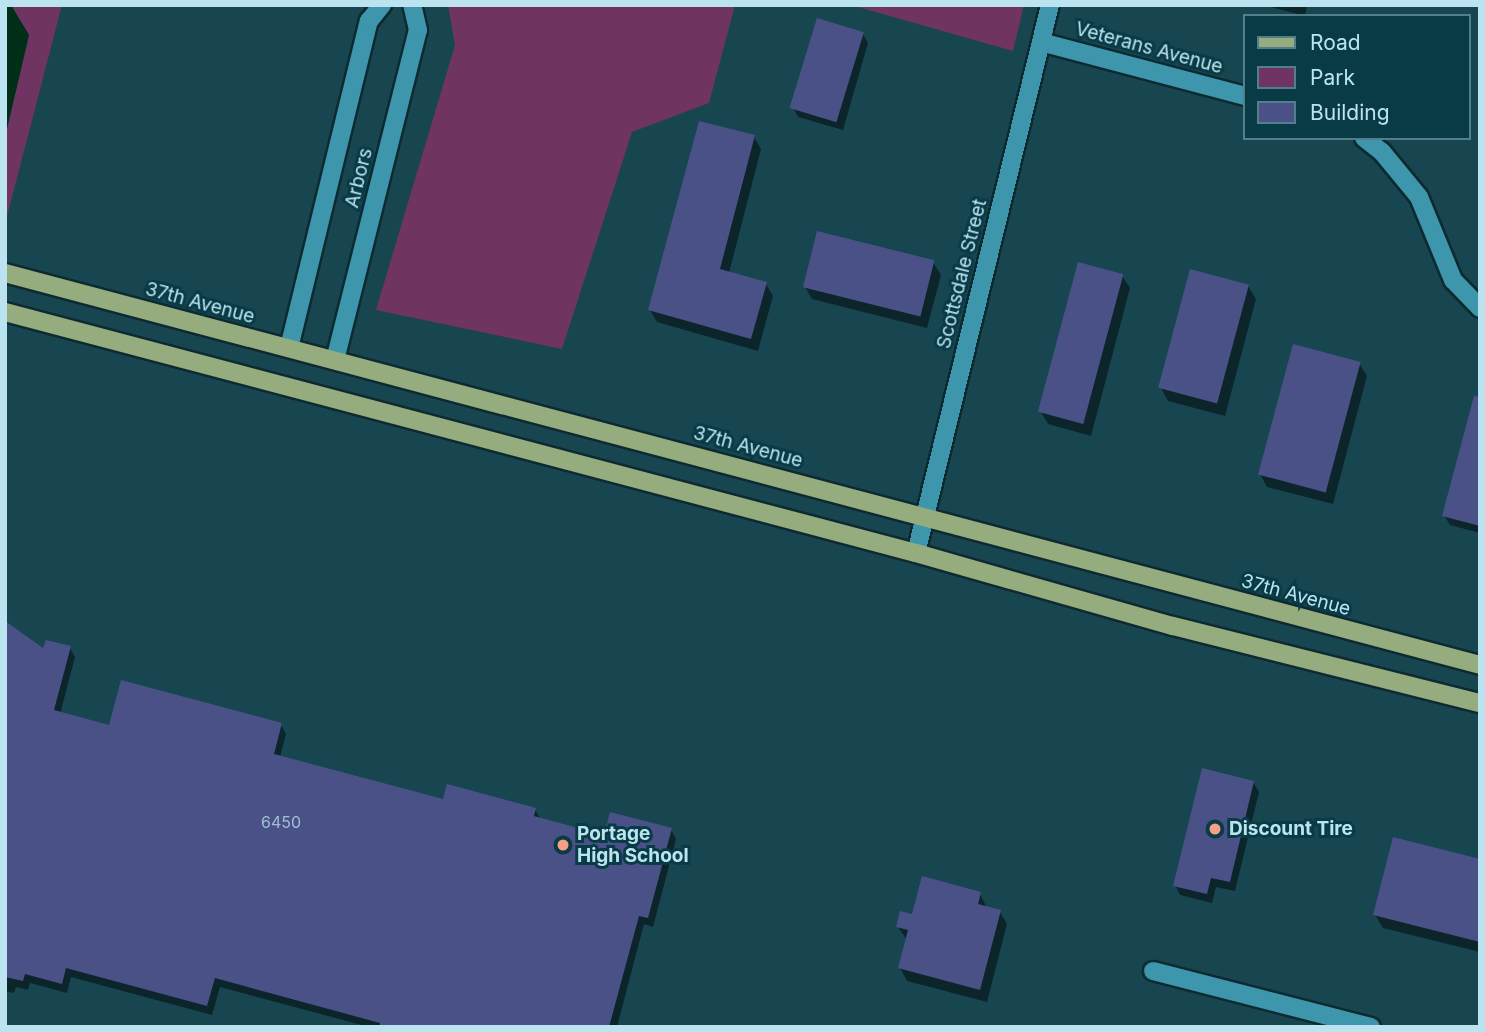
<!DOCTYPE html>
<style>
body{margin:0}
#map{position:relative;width:1485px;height:1032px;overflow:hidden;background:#174651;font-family:Inter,sans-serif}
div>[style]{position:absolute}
.green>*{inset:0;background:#6f3462}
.water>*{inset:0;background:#002e17}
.shadow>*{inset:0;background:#0007}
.building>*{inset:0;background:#4a5187;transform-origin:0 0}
.roads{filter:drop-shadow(2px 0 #0e2a31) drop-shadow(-2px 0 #0e2a31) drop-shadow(0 2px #0e2a31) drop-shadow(0 -2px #0e2a31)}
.minor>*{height:18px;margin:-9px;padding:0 9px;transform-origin:9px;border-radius:9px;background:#3d96ac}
.major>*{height:18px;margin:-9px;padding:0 9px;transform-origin:9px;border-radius:9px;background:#95ac7e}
.dots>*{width:19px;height:19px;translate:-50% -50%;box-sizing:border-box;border:4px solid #093b47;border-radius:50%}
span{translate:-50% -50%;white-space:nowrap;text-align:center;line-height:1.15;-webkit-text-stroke:6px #093b47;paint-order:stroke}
.number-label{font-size:16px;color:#a0bfd6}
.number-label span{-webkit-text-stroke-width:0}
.street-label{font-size:19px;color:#bce4f0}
.poi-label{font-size:19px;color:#bce4f0;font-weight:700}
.left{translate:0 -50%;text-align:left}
.frame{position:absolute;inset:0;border:7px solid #bce4f0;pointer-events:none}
.legend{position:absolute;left:1243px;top:14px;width:228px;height:126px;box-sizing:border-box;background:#093b47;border:2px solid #517f8b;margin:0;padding:9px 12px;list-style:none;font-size:21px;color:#bce4f0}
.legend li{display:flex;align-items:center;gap:14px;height:35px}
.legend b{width:35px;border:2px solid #517f8b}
</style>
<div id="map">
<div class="green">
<i style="clip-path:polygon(11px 5px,62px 5px,5px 224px,5px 137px,29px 35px)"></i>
<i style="clip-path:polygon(448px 5px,735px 5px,709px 103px,632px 132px,562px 349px,376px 310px,455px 45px)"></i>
<i style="clip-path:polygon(851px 5px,1024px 5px,1013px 51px)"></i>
</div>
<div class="water">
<i style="clip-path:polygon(5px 5px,11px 5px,29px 35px,5px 137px)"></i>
</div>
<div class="shadow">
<i style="clip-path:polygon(1263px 5px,1307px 5px,1305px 16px)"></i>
<i style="clip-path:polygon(863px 34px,868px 43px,843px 130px,798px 117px,793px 107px)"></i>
<i style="clip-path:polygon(754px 137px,761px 149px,729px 273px,766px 284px,773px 296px,758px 351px,657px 322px,650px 310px)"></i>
<i style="clip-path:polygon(933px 262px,941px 275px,927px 328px,812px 299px,805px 287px)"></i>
<i style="clip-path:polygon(1122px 276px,1130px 288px,1091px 436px,1048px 424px,1041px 412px)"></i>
<i style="clip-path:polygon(1248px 286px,1256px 299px,1225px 416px,1168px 401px,1161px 388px)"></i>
<i style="clip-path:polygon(1359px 363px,1367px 376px,1333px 504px,1267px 487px,1260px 474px)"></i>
<i style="clip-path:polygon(1480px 429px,1480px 533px,1450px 525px,1444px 515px)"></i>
<i style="clip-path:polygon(5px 624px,45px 651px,70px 648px,75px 657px,60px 714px,110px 727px,281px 725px,286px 734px,280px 757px,444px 802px,535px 810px,541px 820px,605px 837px,671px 830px,676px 839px,653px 927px,644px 924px,617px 1027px,369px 1027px,220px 987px,212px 1015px,71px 977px,67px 993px,30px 983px,28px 990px,16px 987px,14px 993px,5px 991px)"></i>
<i style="clip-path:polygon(1253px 782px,1259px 792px,1235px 891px,1216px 887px,1212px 903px,1180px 895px,1175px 885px)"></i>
<i style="clip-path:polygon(1480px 861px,1480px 952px,1383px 928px,1375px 915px)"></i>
<i style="clip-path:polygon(980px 894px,987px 908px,1000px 912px,1007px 924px,987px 1002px,907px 981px,900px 968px,907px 940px,898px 927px,914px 916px)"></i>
</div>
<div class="building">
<i style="left:817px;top:18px;width:49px;height:94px;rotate:17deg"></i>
<i style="clip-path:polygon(699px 121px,755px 135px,720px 269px,767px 282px,751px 339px,648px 310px)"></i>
<i style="left:817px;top:231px;width:121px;height:58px;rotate:14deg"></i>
<i style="left:1078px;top:262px;width:47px;height:155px;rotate:15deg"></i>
<i style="left:1190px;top:269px;width:61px;height:123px;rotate:15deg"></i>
<i style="left:1293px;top:344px;width:70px;height:135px;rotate:15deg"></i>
<i style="clip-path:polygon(1474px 396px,1480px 397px,1480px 526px,1442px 516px)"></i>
<i style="clip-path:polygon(5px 621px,43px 648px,46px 640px,71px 646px,54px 710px,109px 725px,121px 680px,282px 723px,274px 754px,443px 799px,447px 784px,536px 808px,534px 816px,604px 835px,610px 812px,672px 828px,648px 918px,639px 916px,609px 1027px,379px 1027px,380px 1023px,215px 978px,207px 1006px,66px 968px,62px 984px,25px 974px,23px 981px,5px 977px)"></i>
<i style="clip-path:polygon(1202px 768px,1254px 781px,1230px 882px,1211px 878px,1207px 894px,1173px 886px)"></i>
<i style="clip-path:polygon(1393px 837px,1480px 859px,1480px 942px,1373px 915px)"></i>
<i style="clip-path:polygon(922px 876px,981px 892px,978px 904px,1001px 910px,980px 990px,898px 968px,908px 930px,896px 927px,900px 911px,912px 914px)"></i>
</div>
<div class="roads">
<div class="minor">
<i style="left:1041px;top:42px;width:211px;rotate:14.8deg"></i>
<i style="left:1364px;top:138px;width:23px;rotate:38deg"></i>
<i style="left:1382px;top:152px;width:58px;rotate:50.6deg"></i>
<i style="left:1419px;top:197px;width:90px;rotate:67.7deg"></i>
<i style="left:1453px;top:280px;width:39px;rotate:46deg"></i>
<i style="left:289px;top:348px;width:337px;rotate:-76.3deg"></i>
<i style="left:369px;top:21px;width:21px;rotate:-51deg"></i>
<i style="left:335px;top:360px;width:340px;rotate:-75.9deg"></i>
<i style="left:418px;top:30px;width:26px;rotate:-103deg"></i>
<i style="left:916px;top:553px;width:564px;rotate:-76.26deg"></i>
<i style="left:1153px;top:971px;width:225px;rotate:14.4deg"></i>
</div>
<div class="major">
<i style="left:5px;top:273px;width:1526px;rotate:14.88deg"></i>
<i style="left:5px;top:312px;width:942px;rotate:14.82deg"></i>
<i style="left:916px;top:553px;width:267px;rotate:15.9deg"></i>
<i style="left:1173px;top:626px;width:317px;rotate:14.1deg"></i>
</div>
</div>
<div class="dots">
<i style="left:1215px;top:829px;background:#f49f86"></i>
<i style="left:563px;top:845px;background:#f49f86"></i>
</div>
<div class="number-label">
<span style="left:281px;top:822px">6450</span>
</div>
<div class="street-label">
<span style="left:1149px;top:48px;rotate:15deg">Veterans Avenue</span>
<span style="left:359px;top:178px;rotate:-76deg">Arbors</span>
<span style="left:962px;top:274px;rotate:-76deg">Scottsdale Street</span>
<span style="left:200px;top:303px;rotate:15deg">37th Avenue</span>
<span style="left:748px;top:447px;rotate:15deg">37th Avenue</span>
<span style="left:1296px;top:595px;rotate:15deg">37th Avenue</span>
</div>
<div class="poi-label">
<span class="left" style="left:1229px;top:829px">Discount Tire</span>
<span class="left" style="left:577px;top:845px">Portage<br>High School</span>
</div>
<div class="frame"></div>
<ul class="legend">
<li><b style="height:9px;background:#95ac7e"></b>Road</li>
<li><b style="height:19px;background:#6f3462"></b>Park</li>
<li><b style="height:19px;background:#4a5187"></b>Building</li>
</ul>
</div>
